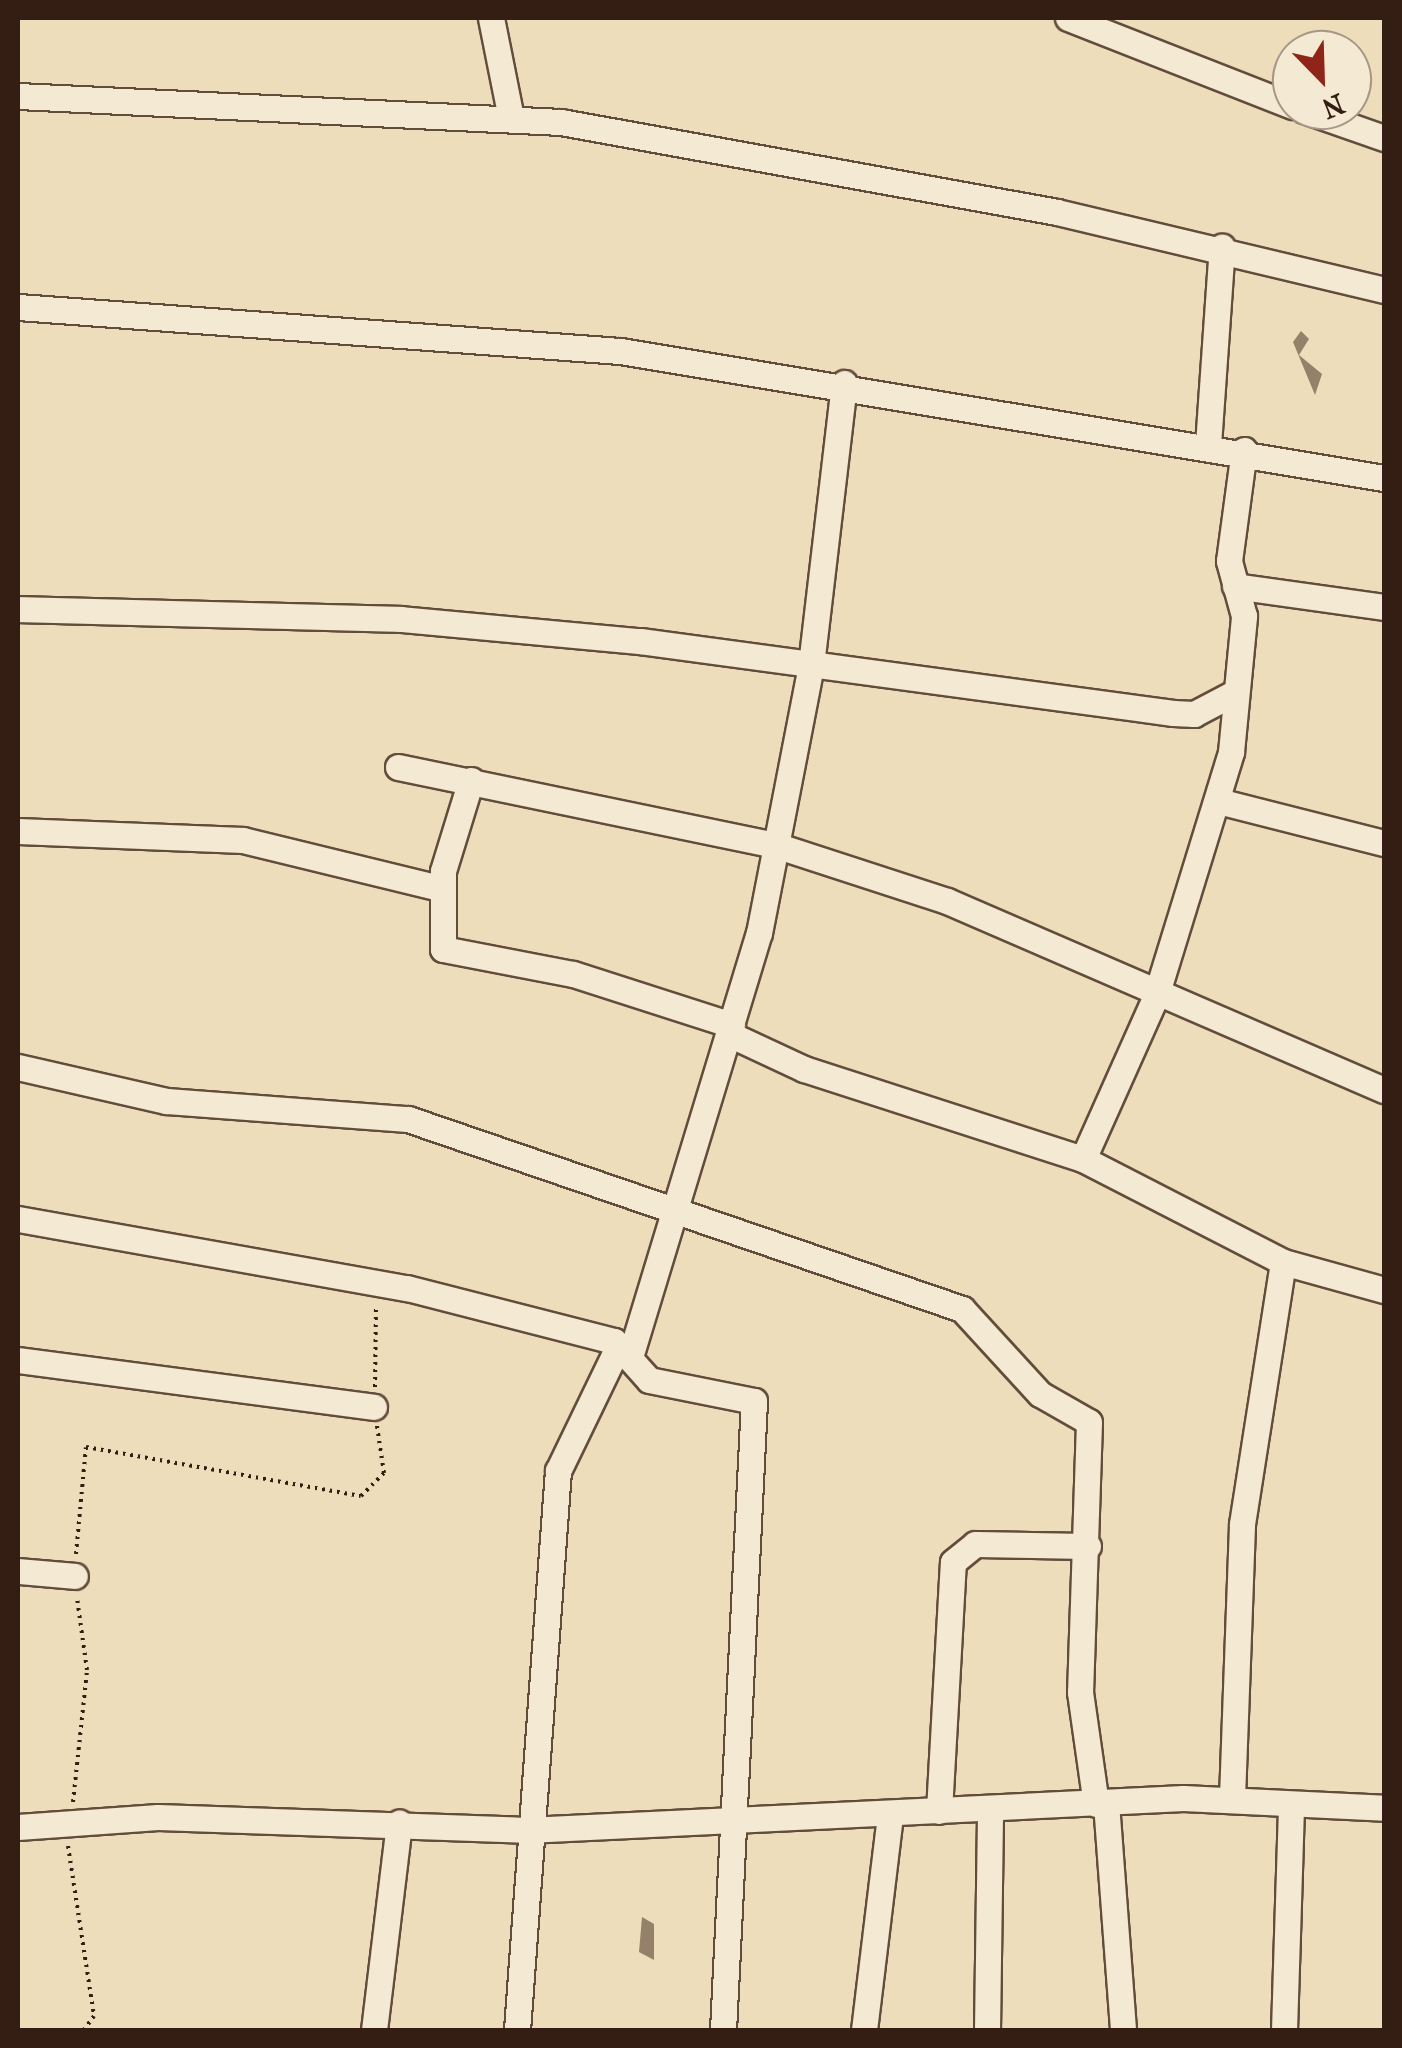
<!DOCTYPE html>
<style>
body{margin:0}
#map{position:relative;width:1402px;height:2048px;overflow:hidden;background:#eeddba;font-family:"IM FELL French Canon",serif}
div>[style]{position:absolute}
.building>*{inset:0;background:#958169}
.path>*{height:4px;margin-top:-2px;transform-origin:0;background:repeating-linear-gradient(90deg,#341d12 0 2.5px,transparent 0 7.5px)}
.roads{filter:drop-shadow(2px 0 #624d3c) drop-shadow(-2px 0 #624d3c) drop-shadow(0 2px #624d3c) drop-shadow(0 -2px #624d3c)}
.minor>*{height:25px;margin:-12.5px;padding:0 12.5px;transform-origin:12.5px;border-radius:12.5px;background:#f4e9d2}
span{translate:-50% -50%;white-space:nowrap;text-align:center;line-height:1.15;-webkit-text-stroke:8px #f4e9d2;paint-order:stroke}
.frame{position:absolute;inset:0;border:20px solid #341d12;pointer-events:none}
.north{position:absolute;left:1272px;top:30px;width:100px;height:100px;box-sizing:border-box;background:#f4e9d2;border:2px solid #a79785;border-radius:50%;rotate:157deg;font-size:28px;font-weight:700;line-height:40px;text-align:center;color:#341d12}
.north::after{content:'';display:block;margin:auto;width:35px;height:45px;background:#8f2418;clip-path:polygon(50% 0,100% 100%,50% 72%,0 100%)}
</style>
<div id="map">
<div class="building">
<i style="clip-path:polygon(1301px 331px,1309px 339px,1299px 355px,1322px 374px,1315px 395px,1293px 342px)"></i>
<i style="clip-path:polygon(642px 1917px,654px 1924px,654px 1960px,639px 1952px)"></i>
</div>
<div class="path">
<i style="left:375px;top:1387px;width:81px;rotate:-89.3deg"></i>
<i style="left:76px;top:1554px;width:107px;rotate:-84.7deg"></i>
<i style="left:86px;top:1447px;width:279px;rotate:10.1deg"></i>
<i style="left:361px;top:1496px;width:33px;rotate:-45deg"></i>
<i style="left:384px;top:1473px;width:48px;rotate:-98.5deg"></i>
<i style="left:73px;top:1802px;width:133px;rotate:-83.9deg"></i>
<i style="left:87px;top:1670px;width:73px;rotate:-97.9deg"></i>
<i style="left:68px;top:1846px;width:172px;rotate:81.3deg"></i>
<i style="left:94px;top:2016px;width:17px;rotate:126deg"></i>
</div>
<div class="roads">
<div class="minor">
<i style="left:491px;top:18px;width:102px;rotate:78.7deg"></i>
<i style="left:1068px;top:18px;width:241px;rotate:21.4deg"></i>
<i style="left:18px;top:96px;width:544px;rotate:2.74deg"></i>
<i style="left:561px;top:122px;width:504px;rotate:10.28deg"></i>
<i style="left:1057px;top:212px;width:336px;rotate:13.4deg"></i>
<i style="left:1304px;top:110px;width:85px;rotate:19.3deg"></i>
<i style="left:18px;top:307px;width:604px;rotate:4.18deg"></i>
<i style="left:620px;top:351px;width:774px;rotate:9.44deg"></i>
<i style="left:1208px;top:445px;width:199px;rotate:-86deg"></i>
<i style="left:1235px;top:586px;width:150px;rotate:8deg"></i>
<i style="left:18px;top:609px;width:383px;rotate:1.5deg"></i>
<i style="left:401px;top:619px;width:240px;rotate:5.3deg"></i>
<i style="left:640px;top:641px;width:538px;rotate:7.69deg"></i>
<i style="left:1173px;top:713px;width:21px;rotate:3deg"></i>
<i style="left:1194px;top:714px;width:43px;rotate:-27.8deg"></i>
<i style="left:398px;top:767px;width:385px;rotate:11.7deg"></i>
<i style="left:775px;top:845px;width:181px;rotate:18deg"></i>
<i style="left:947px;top:901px;width:476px;rotate:23.4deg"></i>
<i style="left:471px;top:780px;width:95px;rotate:107.1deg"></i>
<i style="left:443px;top:871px;width:78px;rotate:90deg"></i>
<i style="left:443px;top:949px;width:132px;rotate:10.9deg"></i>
<i style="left:573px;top:974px;width:167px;rotate:17.8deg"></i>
<i style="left:1218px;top:801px;width:171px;rotate:14.2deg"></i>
<i style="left:18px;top:831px;width:225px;rotate:2.3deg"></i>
<i style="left:243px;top:840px;width:203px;rotate:13.7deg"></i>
<i style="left:729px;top:1034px;width:83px;rotate:25deg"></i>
<i style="left:804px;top:1069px;width:293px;rotate:17.9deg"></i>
<i style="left:1083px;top:1159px;width:225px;rotate:27.2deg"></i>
<i style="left:1283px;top:1262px;width:105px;rotate:15.5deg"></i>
<i style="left:18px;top:1067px;width:152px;rotate:12.9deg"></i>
<i style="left:166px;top:1101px;width:243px;rotate:4.3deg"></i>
<i style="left:408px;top:1119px;width:586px;rotate:18.93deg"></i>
<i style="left:962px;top:1309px;width:115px;rotate:47.5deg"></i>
<i style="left:1040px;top:1394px;width:56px;rotate:29.7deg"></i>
<i style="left:1089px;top:1422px;width:270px;rotate:91.9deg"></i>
<i style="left:1080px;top:1692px;width:113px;rotate:81.9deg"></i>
<i style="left:1083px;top:1159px;width:179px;rotate:-65.9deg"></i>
<i style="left:1156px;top:996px;width:255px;rotate:-72.9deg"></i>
<i style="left:1231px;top:752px;width:137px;rotate:-84.5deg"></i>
<i style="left:1244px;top:616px;width:57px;rotate:-105.3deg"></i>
<i style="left:1229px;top:561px;width:112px;rotate:-82.3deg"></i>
<i style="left:18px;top:1219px;width:395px;rotate:10.1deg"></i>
<i style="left:407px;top:1288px;width:214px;rotate:14.4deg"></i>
<i style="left:614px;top:1341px;width:52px;rotate:48.1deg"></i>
<i style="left:649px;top:1380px;width:107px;rotate:11.3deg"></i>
<i style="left:754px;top:1401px;width:630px;rotate:92.82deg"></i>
<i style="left:630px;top:1357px;width:443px;rotate:-73.1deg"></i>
<i style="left:759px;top:933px;width:273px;rotate:-79deg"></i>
<i style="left:811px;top:665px;width:284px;rotate:-83.3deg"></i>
<i style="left:18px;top:1360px;width:359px;rotate:7.5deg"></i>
<i style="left:18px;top:1571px;width:57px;rotate:5deg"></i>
<i style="left:1232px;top:1798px;width:274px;rotate:-87.9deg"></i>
<i style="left:1242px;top:1524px;width:265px;rotate:-81.1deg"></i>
<i style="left:1106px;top:1803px;width:228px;rotate:85.7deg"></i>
<i style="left:939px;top:1811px;width:249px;rotate:-86.8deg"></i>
<i style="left:953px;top:1562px;width:28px;rotate:-39deg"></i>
<i style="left:975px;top:1544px;width:113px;rotate:1deg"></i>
<i style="left:18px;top:1827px;width:140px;rotate:-4.1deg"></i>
<i style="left:158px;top:1817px;width:369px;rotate:2deg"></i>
<i style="left:527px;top:1830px;width:657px;rotate:-2.79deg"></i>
<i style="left:1183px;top:1798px;width:201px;rotate:2.8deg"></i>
<i style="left:374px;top:2030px;width:209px;rotate:-83.1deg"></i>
<i style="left:517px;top:2030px;width:561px;rotate:-85.81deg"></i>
<i style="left:558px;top:1471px;width:140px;rotate:-64.2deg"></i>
<i style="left:864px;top:2030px;width:218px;rotate:-83.1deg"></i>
<i style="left:987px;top:2030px;width:220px;rotate:-89.2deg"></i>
<i style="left:1284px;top:2030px;width:226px;rotate:-88.2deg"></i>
</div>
</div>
<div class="frame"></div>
<div class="north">N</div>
</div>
